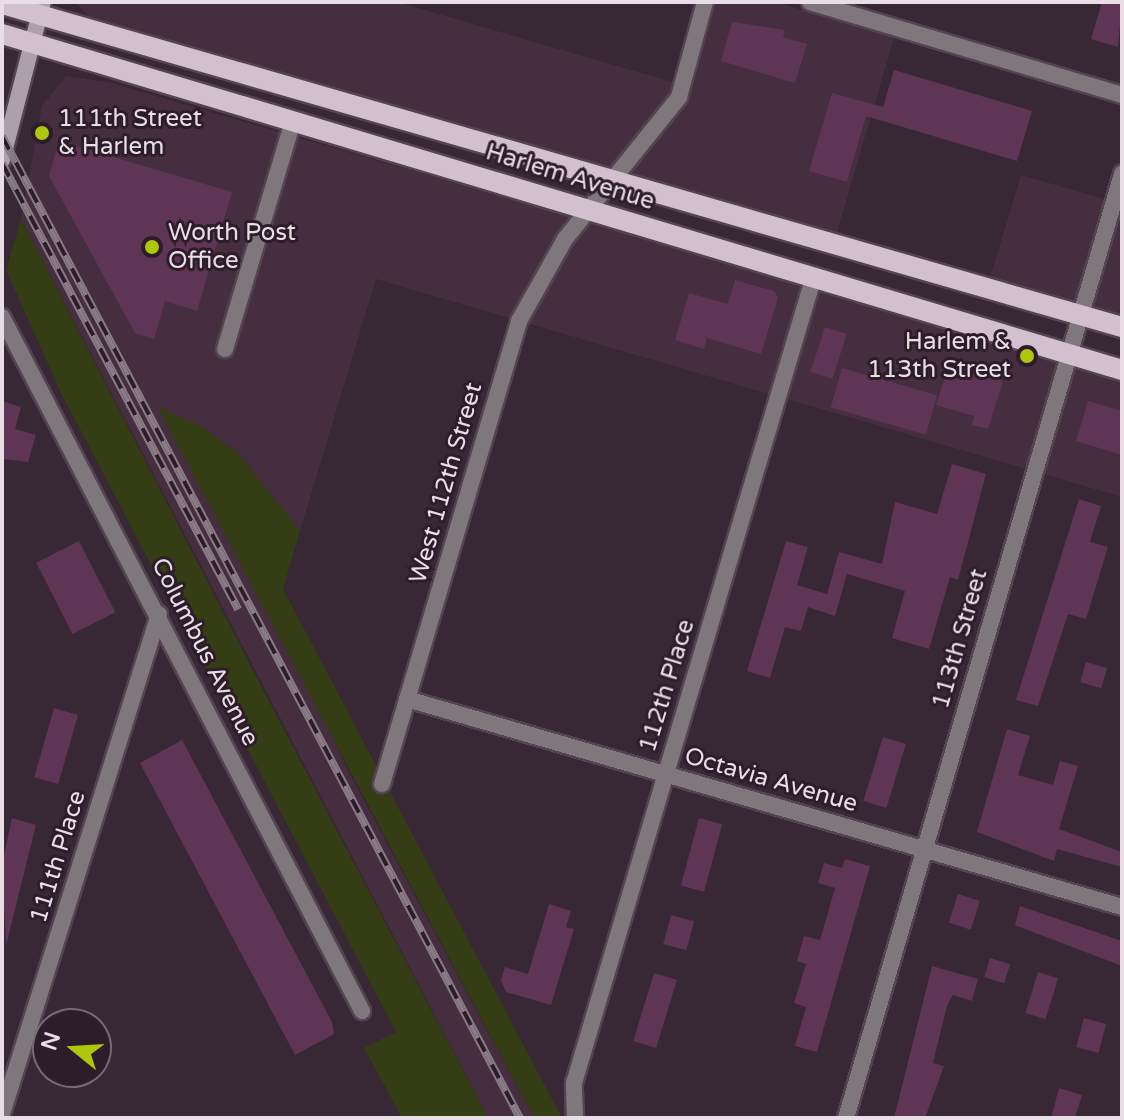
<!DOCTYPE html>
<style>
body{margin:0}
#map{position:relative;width:1124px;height:1120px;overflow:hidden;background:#382734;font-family:"Varela Round",sans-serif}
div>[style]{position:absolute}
.built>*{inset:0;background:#442e3f}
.green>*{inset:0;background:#353d14}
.building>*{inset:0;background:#5f3556;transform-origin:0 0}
.roads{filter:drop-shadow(2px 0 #544450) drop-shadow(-2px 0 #544450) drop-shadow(0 2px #544450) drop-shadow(0 -2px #544450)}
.minor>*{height:16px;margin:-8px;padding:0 8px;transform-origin:8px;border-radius:8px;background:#80777d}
.secondary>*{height:16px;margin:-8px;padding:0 8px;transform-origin:8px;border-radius:8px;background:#aea0aa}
.primary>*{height:20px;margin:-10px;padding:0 10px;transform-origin:10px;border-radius:10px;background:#d3c0ce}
.rail>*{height:8px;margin-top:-4px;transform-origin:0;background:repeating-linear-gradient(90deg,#2d1d2a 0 15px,#897b86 0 30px);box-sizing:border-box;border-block:2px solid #897b86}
.dots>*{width:22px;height:22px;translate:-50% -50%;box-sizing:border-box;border:4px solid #2d1d2a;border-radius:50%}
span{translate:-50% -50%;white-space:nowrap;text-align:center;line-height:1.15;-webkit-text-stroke:6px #2d1d2a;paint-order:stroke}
.poi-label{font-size:24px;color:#e9dee6}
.left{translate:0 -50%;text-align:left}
.right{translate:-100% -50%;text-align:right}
.street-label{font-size:24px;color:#e9dee6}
.frame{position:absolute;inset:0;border:4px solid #e9dee6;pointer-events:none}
.north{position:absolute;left:32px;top:1008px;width:80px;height:80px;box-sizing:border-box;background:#2d1d2a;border:2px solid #786a75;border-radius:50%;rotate:288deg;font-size:22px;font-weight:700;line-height:32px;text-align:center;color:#e9dee6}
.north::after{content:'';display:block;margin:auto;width:28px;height:36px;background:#aec60c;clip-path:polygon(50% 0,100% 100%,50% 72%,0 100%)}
</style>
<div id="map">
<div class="built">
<i style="clip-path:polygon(75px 2px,397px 2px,693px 88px,714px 2px,776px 2px,894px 38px,836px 236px,934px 265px,92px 19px)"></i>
<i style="clip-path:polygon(66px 76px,108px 82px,1122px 378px,1122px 497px,376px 279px,300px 531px,239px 454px,202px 427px,345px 765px,534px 1118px,488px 1118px,21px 219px,42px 106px)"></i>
<i style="clip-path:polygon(1021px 175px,1122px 204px,1122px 322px,989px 281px)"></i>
</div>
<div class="green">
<i style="clip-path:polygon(21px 219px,262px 688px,488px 1118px,402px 1118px,364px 1048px,396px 1032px,61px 393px,6px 270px)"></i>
<i style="clip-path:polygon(157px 406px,202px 427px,239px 454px,300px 531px,283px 589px,562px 1118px,534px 1118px)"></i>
</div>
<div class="building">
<i style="clip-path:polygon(1102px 2px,1122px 2px,1118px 47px,1091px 39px)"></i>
<i style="clip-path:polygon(732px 22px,785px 30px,783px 37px,807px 44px,795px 83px,721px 61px)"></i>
<i style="clip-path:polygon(894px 70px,1032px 111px,1017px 161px,866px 116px,847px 182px,809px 171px,832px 93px,883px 107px)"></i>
<i style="clip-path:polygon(59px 141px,232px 192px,197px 311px,165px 301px,154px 339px,135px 333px,49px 176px)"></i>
<i style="clip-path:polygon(735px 280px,774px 291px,778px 298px,761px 354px,707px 338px,704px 349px,675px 340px,689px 293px,728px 304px)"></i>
<i style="left:825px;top:327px;width:23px;height:47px;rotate:18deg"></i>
<i style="clip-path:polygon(949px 365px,1003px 381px,988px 429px,972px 425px,974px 416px,936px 405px)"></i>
<i style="left:842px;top:368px;width:99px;height:41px;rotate:16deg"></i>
<i style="clip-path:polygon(2px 401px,21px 407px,15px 429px,36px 435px,28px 462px,2px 459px)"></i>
<i style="clip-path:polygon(1088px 401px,1122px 411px,1122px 455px,1076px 441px)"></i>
<i style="clip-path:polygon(952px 464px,986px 474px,958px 580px,950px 577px,929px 649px,892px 638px,905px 591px,847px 574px,835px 616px,808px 607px,801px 631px,785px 627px,770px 678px,747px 671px,786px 541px,808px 547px,797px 585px,827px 594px,839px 552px,882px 564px,895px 502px,937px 514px)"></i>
<i style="clip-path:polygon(1079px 499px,1101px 506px,1090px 542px,1108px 547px,1086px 619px,1068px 614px,1038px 706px,1016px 700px)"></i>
<i style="left:79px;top:541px;width:80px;height:48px;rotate:63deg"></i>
<i style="left:1086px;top:662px;width:22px;height:21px;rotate:16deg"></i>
<i style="left:54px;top:708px;width:25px;height:72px;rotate:16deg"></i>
<i style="clip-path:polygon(1007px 729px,1030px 736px,1018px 775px,1053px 785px,1060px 761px,1078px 766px,1059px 829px,1122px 852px,1122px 867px,1057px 849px,1054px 861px,977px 832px)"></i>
<i style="left:883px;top:737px;width:24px;height:67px;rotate:17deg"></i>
<i style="clip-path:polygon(182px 740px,332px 1022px,334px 1034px,295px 1055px,140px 763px)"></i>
<i style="clip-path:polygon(12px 818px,36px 825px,6px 946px,2px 864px)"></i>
<i style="left:699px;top:818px;width:24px;height:70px;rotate:15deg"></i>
<i style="clip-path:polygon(845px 859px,870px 866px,817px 1052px,795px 1046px,806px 1007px,794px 1003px,806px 964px,797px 961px,804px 936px,820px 940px,835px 888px,818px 883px,824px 863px,842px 868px)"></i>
<i style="left:958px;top:894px;width:23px;height:30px;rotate:18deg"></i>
<i style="clip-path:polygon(549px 904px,571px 911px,566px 927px,574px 929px,551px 1005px,506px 992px,501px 980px,505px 967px,528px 974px)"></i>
<i style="clip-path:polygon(1020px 906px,1122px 941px,1122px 966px,1015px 925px)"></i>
<i style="left:671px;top:915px;width:24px;height:30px;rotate:15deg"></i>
<i style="left:990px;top:958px;width:21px;height:20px;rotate:17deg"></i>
<i style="clip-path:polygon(932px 966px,978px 979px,972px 1001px,953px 995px,947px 1006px,933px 1063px,944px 1066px,925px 1118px,894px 1118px)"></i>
<i style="left:1038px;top:972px;width:21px;height:43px;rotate:17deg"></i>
<i style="left:654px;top:973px;width:24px;height:71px;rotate:17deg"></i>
<i style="left:1084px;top:1018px;width:23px;height:30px;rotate:15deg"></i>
<i style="clip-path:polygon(1059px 1088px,1082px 1095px,1075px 1118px,1051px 1118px)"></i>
</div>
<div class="roads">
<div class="minor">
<i style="left:810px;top:2px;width:326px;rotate:16.6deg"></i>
<i style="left:2px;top:317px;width:782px;rotate:62.58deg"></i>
<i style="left:225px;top:349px;width:238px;rotate:-73.4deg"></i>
<i style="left:407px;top:699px;width:745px;rotate:16.22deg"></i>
<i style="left:382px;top:784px;width:483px;rotate:-73.5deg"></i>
<i style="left:519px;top:321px;width:94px;rotate:-60.7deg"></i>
<i style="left:565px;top:239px;width:182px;rotate:-51.2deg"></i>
<i style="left:679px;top:97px;width:98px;rotate:-74.7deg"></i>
<i style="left:2px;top:1114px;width:524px;rotate:-72.57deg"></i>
<i style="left:575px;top:1118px;width:35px;rotate:-92deg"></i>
<i style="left:574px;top:1083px;width:842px;rotate:-73.44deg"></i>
<i style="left:846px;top:1118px;width:984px;rotate:-73.7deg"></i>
</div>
<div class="secondary">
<i style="left:2px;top:160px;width:163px;rotate:-75.5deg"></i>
</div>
<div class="primary">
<i style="left:2px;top:4px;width:1166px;rotate:16.09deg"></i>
<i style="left:2px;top:34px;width:1169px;rotate:16.7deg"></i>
</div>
</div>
<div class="rail">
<i style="left:2px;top:136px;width:1110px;rotate:62.19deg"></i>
<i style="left:2px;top:163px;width:505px;rotate:62.11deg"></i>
</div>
<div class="dots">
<i style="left:42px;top:133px;background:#aec60c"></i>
<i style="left:152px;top:247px;background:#aec60c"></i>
<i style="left:1027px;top:356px;background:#aec60c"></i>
</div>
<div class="poi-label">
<span class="left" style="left:58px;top:133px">111th Street<br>&amp; Harlem</span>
<span class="left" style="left:168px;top:247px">Worth Post<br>Office</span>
<span class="right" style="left:1011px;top:356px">Harlem &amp;<br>113th Street</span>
</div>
<div class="street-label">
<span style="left:570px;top:177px;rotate:17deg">Harlem Avenue</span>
<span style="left:446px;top:483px;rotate:-74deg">West 112th Street</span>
<span style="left:960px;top:639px;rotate:-74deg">113th Street</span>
<span style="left:205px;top:652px;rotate:63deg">Columbus Avenue</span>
<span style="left:667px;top:686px;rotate:-73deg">112th Place</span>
<span style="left:771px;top:780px;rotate:16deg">Octavia Avenue</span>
<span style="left:58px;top:857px;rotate:-73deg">111th Place</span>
</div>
<div class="frame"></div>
<div class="north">N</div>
</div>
